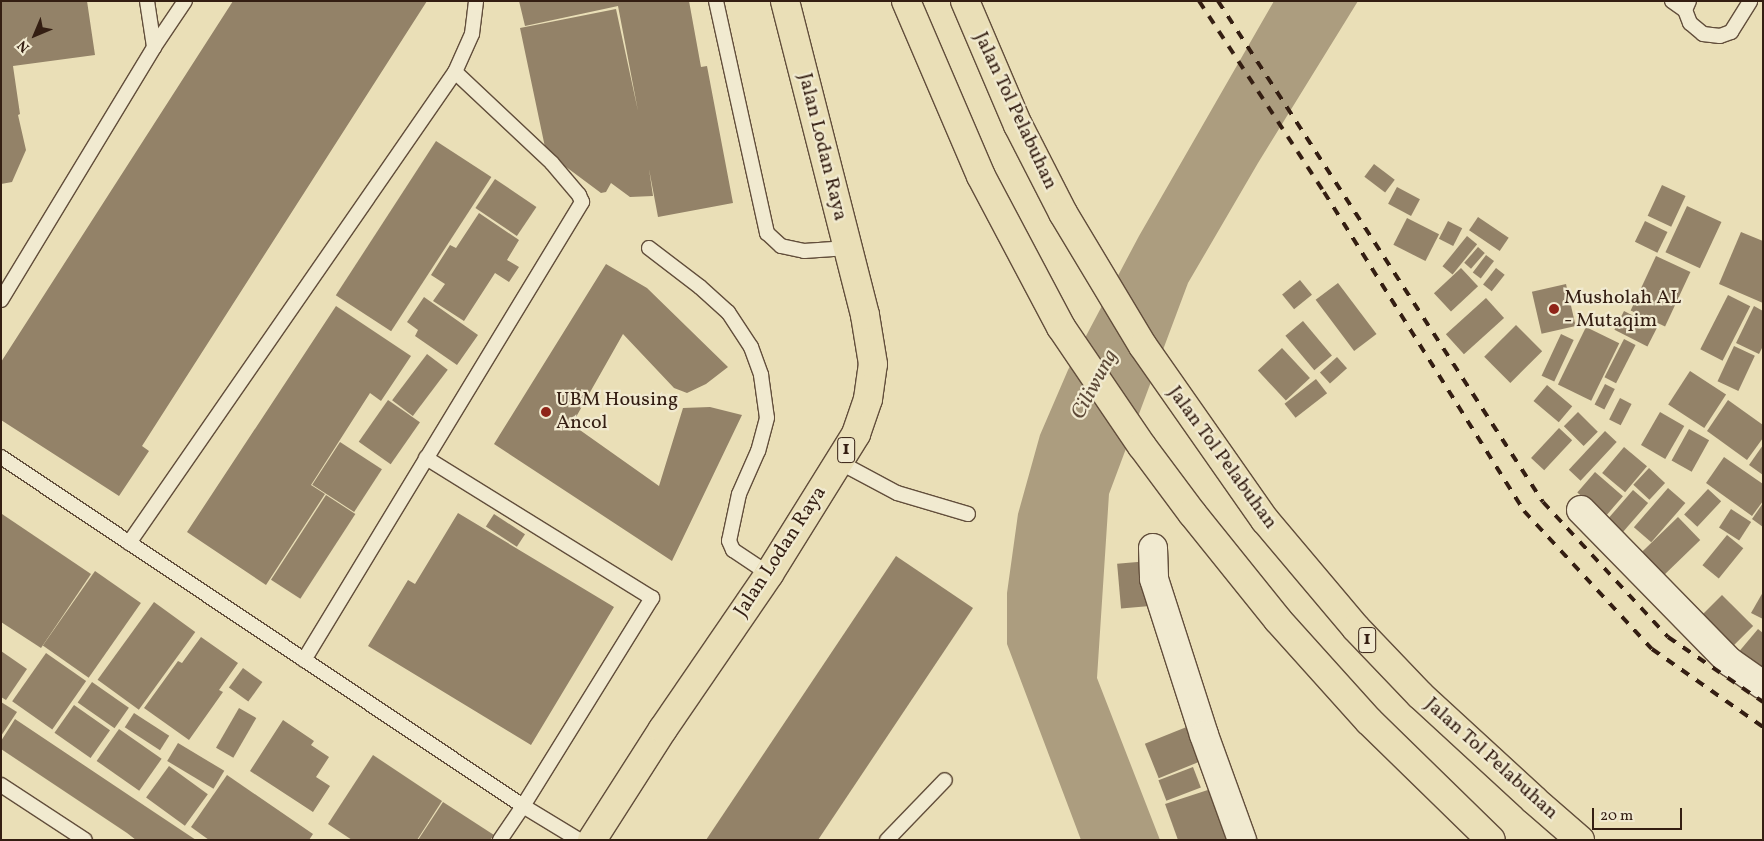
<!DOCTYPE html>
<style>
body{margin:0}
#map{position:relative;width:1764px;height:841px;overflow:hidden;background:#eadfb7;font-family:Vollkorn,serif}
div>[style]{position:absolute}
.water>*{inset:0;background:#ac9d7f}
.building>*{inset:0;background:#938268;transform-origin:0 0}
.roads{filter:drop-shadow(1px 0 #624e3b) drop-shadow(-1px 0 #624e3b) drop-shadow(0 1px #624e3b) drop-shadow(0 -1px #624e3b)}
.lane>*{height:14px;margin:-7px;padding:0 7px;transform-origin:7px;border-radius:7px;background:#f1ead0}
.street>*{height:28px;margin:-14px;padding:0 14px;transform-origin:14px;border-radius:14px;background:#f1ead0}
.highway>*{height:28px;margin:-14px;padding:0 14px;transform-origin:14px;border-radius:14px;background:#eadfb7}
.rail>*{height:4px;margin-top:-2px;transform-origin:0;background:repeating-linear-gradient(90deg,#341e12 0 9px,transparent 0 18px)}
.dots>*{width:14px;height:14px;translate:-50% -50%;box-sizing:border-box;border:2px solid #f1ead0;border-radius:50%}
span{translate:-50% -50%;white-space:nowrap;text-align:center;line-height:1.15;-webkit-text-stroke:4.5px #f1ead0;paint-order:stroke}
.shield-label span{padding:1px 4px;background:#f1ead0;border:1px solid;border-radius:4px;-webkit-text-stroke-width:0}
.shield-label{font-size:19px;color:#341e12;font-weight:700}
.street-label{font-size:20px;color:#341e12}
.poi-label{font-size:20px;color:#341e12}
.left{translate:0 -50%;text-align:left}
.water-label{font-size:21px;color:#5e4a38;font-style:italic}
.frame{position:absolute;inset:0;border:2px solid #341e12;pointer-events:none}
.north{position:absolute;left:10px;top:10px;width:50px;height:50px;-webkit-text-stroke:4px #f1ead0;paint-order:stroke;rotate:225deg;font-size:14px;font-weight:700;line-height:20px;text-align:center;color:#341e12}
.north::after{content:'';display:block;margin:auto;width:18px;height:22px;background:#341e12;clip-path:polygon(50% 0,100% 100%,50% 72%,0 100%)}
.scale{position:absolute;left:1592px;top:808px;width:90px;height:22px;box-sizing:border-box;border:2px solid #341e12;border-top:0;padding-left:6px;font-size:15px;line-height:18px;white-space:nowrap;color:#341e12;-webkit-text-stroke:4px #f1ead0;paint-order:stroke}
</style>
<div id="map">
<div class="water">
<i style="clip-path:polygon(1274px 1px,1358px 1px,1258px 163px,1188px 283px,1109px 494px,1097px 678px,1160px 840px,1081px 840px,1007px 644px,1007px 593px,1018px 514px,1040px 435px,1068px 370px,1139px 236px)"></i>
</div>
<div class="building">
<i style="clip-path:polygon(1px 1px,87px 1px,95px 55px,13px 66px,20px 114px,18px 115px,26px 150px,12px 182px,1px 184px)"></i>
<i style="clip-path:polygon(233px 1px,427px 1px,142px 446px,149px 451px,119px 496px,1px 420px,1px 362px)"></i>
<i style="clip-path:polygon(519px 1px,689px 1px,701px 67px,707px 66px,733px 203px,658px 217px,649px 169px,653px 196px,630px 197px,611px 183px,606px 192px,601px 193px,546px 152px,520px 28px,616px 9px,638px 111px,618px 6px,525px 26px)"></i>
<i style="left:436px;top:141px;width:66px;height:184px;rotate:33deg"></i>
<i style="left:1374px;top:164px;width:26px;height:16px;rotate:37deg"></i>
<i style="left:495px;top:179px;width:50px;height:35px;rotate:34deg"></i>
<i style="left:1662px;top:185px;width:26px;height:34px;rotate:25deg"></i>
<i style="left:1397px;top:187px;width:26px;height:19px;rotate:28deg"></i>
<i style="left:1687px;top:206px;width:38px;height:51px;rotate:25deg"></i>
<i style="clip-path:polygon(479px 213px,519px 240px,507px 260px,519px 267px,509px 282px,495px 273px,464px 321px,433px 301px,445px 284px,431px 275px,450px 245px,456px 248px)"></i>
<i style="left:1478px;top:217px;width:37px;height:16px;rotate:34deg"></i>
<i style="left:1407px;top:218px;width:36px;height:30px;rotate:27deg"></i>
<i style="left:1448px;top:221px;width:16px;height:20px;rotate:27deg"></i>
<i style="left:1645px;top:221px;width:25px;height:23px;rotate:26deg"></i>
<i style="clip-path:polygon(1741px 232px,1763px 241px,1763px 303px,1719px 284px)"></i>
<i style="left:1467px;top:236px;width:13px;height:39px;rotate:39deg"></i>
<i style="left:1478px;top:247px;width:9px;height:21px;rotate:41deg"></i>
<i style="left:1486px;top:255px;width:10px;height:22px;rotate:37deg"></i>
<i style="left:1656px;top:256px;width:38px;height:60px;rotate:25deg"></i>
<i style="clip-path:polygon(606px 264px,647px 288px,728px 367px,706px 384px,687px 393px,674px 388px,623px 334px,576px 417px,577px 428px,659px 486px,683px 408px,710px 407px,742px 415px,672px 561px,494px 444px)"></i>
<i style="left:1461px;top:268px;width:25px;height:37px;rotate:47deg"></i>
<i style="left:1496px;top:268px;width:11px;height:21px;rotate:38deg"></i>
<i style="left:1300px;top:280px;width:19px;height:23px;rotate:51deg"></i>
<i style="left:1338px;top:283px;width:64px;height:28px;rotate:53deg"></i>
<i style="left:1566px;top:284px;width:43px;height:35px;rotate:77deg"></i>
<i style="left:1728px;top:295px;width:25px;height:61px;rotate:27deg"></i>
<i style="clip-path:polygon(424px 297px,478px 335px,457px 365px,415px 336px,418px 330px,407px 322px)"></i>
<i style="left:1486px;top:298px;width:27px;height:54px;rotate:48deg"></i>
<i style="clip-path:polygon(336px 306px,411px 356px,381px 401px,370px 393px,311px 485px,325px 494px,266px 585px,187px 532px)"></i>
<i style="clip-path:polygon(1754px 306px,1763px 311px,1763px 346px,1759px 354px,1736px 343px)"></i>
<i style="left:1624px;top:311px;width:37px;height:21px;rotate:27deg"></i>
<i style="left:1303px;top:321px;width:45px;height:23px;rotate:50deg"></i>
<i style="left:1516px;top:325px;width:37px;height:45px;rotate:45deg"></i>
<i style="left:1586px;top:327px;width:37px;height:64px;rotate:26deg"></i>
<i style="left:1561px;top:334px;width:14px;height:46px;rotate:25deg"></i>
<i style="left:1624px;top:339px;width:13px;height:43px;rotate:27deg"></i>
<i style="left:1734px;top:346px;width:23px;height:39px;rotate:25deg"></i>
<i style="left:1282px;top:348px;width:41px;height:33px;rotate:47deg"></i>
<i style="left:427px;top:354px;width:26px;height:58px;rotate:37deg"></i>
<i style="left:1337px;top:357px;width:15px;height:23px;rotate:48deg"></i>
<i style="left:1690px;top:371px;width:43px;height:40px;rotate:33deg"></i>
<i style="left:1316px;top:379px;width:18px;height:40px;rotate:52deg"></i>
<i style="left:1605px;top:384px;width:11px;height:23px;rotate:27deg"></i>
<i style="left:1547px;top:385px;width:33px;height:21px;rotate:40deg"></i>
<i style="left:1620px;top:398px;width:13px;height:24px;rotate:27deg"></i>
<i style="left:388px;top:400px;width:39px;height:51px;rotate:35deg"></i>
<i style="clip-path:polygon(1728px 400px,1763px 425px,1763px 438px,1747px 460px,1707px 431px)"></i>
<i style="left:1578px;top:412px;width:28px;height:20px;rotate:45deg"></i>
<i style="left:1660px;top:412px;width:28px;height:38px;rotate:30deg"></i>
<i style="left:1559px;top:428px;width:18px;height:41px;rotate:43deg"></i>
<i style="left:1689px;top:429px;width:23px;height:36px;rotate:29deg"></i>
<i style="left:1605px;top:431px;width:16px;height:53px;rotate:43deg"></i>
<i style="left:340px;top:442px;width:50px;height:51px;rotate:33deg"></i>
<i style="clip-path:polygon(1763px 445px,1763px 475px,1749px 465px)"></i>
<i style="left:1624px;top:447px;width:30px;height:34px;rotate:40deg"></i>
<i style="clip-path:polygon(1724px 457px,1763px 484px,1763px 501px,1752px 516px,1706px 483px)"></i>
<i style="left:1649px;top:468px;width:22px;height:23px;rotate:43deg"></i>
<i style="left:1595px;top:472px;width:37px;height:27px;rotate:41deg"></i>
<i style="left:1668px;top:488px;width:23px;height:52px;rotate:41deg"></i>
<i style="left:1708px;top:489px;width:18px;height:35px;rotate:43deg"></i>
<i style="left:1633px;top:490px;width:20px;height:50px;rotate:41deg"></i>
<i style="left:326px;top:495px;width:35px;height:101px;rotate:33deg"></i>
<i style="clip-path:polygon(1763px 503px,1763px 527px,1752px 519px)"></i>
<i style="left:1731px;top:509px;width:24px;height:22px;rotate:33deg"></i>
<i style="clip-path:polygon(458px 513px,614px 607px,531px 745px,368px 646px,408px 580px,415px 584px)"></i>
<i style="clip-path:polygon(2px 514px,91px 574px,41px 648px,1px 622px)"></i>
<i style="left:494px;top:514px;width:37px;height:15px;rotate:33deg"></i>
<i style="left:1678px;top:517px;width:32px;height:56px;rotate:46deg"></i>
<i style="left:1727px;top:535px;width:21px;height:39px;rotate:39deg"></i>
<i style="clip-path:polygon(896px 556px,973px 608px,818px 840px,706px 840px)"></i>
<i style="left:1149px;top:561px;width:45px;height:32px;rotate:85deg"></i>
<i style="left:95px;top:571px;width:56px;height:91px;rotate:35deg"></i>
<i style="clip-path:polygon(1763px 592px,1763px 619px,1751px 613px)"></i>
<i style="left:1722px;top:595px;width:44px;height:35px;rotate:45deg"></i>
<i style="left:154px;top:602px;width:51px;height:96px;rotate:36deg"></i>
<i style="clip-path:polygon(1758px 629px,1763px 633px,1763px 675px,1737px 654px)"></i>
<i style="clip-path:polygon(201px 637px,238px 663px,219px 690px,223px 692px,189px 740px,144px 708px,178px 661px,182px 663px)"></i>
<i style="clip-path:polygon(1px 651px,27px 669px,6px 700px,1px 697px)"></i>
<i style="left:46px;top:653px;width:49px;height:59px;rotate:35deg"></i>
<i style="left:243px;top:668px;width:24px;height:24px;rotate:36deg"></i>
<i style="left:92px;top:682px;width:45px;height:25px;rotate:35deg"></i>
<i style="clip-path:polygon(1px 702px,17px 712px,1px 736px)"></i>
<i style="left:74px;top:705px;width:44px;height:34px;rotate:35deg"></i>
<i style="left:239px;top:708px;width:20px;height:46px;rotate:30deg"></i>
<i style="left:134px;top:713px;width:42px;height:17px;rotate:33deg"></i>
<i style="clip-path:polygon(15px 719px,145px 806px,196px 840px,136px 840px,127px 833px,1px 749px,1px 741px)"></i>
<i style="clip-path:polygon(283px 720px,314px 741px,311px 745px,329px 757px,316px 777px,330px 786px,313px 812px,250px 771px)"></i>
<i style="left:1194px;top:724px;width:37px;height:53px;rotate:68deg"></i>
<i style="left:119px;top:729px;width:52px;height:39px;rotate:35deg"></i>
<i style="left:178px;top:743px;width:54px;height:21px;rotate:31deg"></i>
<i style="clip-path:polygon(373px 755px,442px 801px,417px 840px,352px 840px,328px 824px)"></i>
<i style="left:169px;top:766px;width:48px;height:39px;rotate:36deg"></i>
<i style="left:1193px;top:767px;width:22px;height:37px;rotate:69deg"></i>
<i style="clip-path:polygon(227px 775px,313px 834px,309px 840px,209px 840px,191px 827px)"></i>
<i style="clip-path:polygon(1217px 787px,1232px 840px,1178px 840px,1165px 804px)"></i>
<i style="clip-path:polygon(443px 802px,494px 835px,490px 840px,418px 840px)"></i>
</div>
<div class="roads">
<div class="lane">
<i style="left:147px;top:1px;width:47px;rotate:81.3deg"></i>
<i style="left:716px;top:1px;width:238px;rotate:77.6deg"></i>
<i style="left:767px;top:233px;width:19px;rotate:43deg"></i>
<i style="left:781px;top:246px;width:24px;rotate:12deg"></i>
<i style="left:804px;top:251px;width:44px;rotate:-3.9deg"></i>
<i style="left:1672px;top:1px;width:16px;rotate:35deg"></i>
<i style="left:1689px;top:1px;width:10px;rotate:114deg"></i>
<i style="left:1685px;top:10px;width:14px;rotate:69deg"></i>
<i style="left:1690px;top:23px;width:17px;rotate:40deg"></i>
<i style="left:1703px;top:34px;width:17px;rotate:7deg"></i>
<i style="left:1720px;top:36px;width:12px;rotate:-20deg"></i>
<i style="left:1731px;top:32px;width:36px;rotate:-58deg"></i>
<i style="left:649px;top:248px;width:64px;rotate:37.4deg"></i>
<i style="left:700px;top:287px;width:38px;rotate:42deg"></i>
<i style="left:728px;top:312px;width:42px;rotate:56.7deg"></i>
<i style="left:751px;top:347px;width:30px;rotate:70deg"></i>
<i style="left:761px;top:375px;width:43px;rotate:82.1deg"></i>
<i style="left:767px;top:418px;width:34px;rotate:105deg"></i>
<i style="left:758px;top:451px;width:47px;rotate:113.8deg"></i>
<i style="left:739px;top:494px;width:48px;rotate:102deg"></i>
<i style="left:729px;top:541px;width:10px;rotate:66deg"></i>
<i style="left:733px;top:550px;width:43px;rotate:33.7deg"></i>
<i style="left:1px;top:300px;width:296px;rotate:-58.8deg"></i>
<i style="left:154px;top:47px;width:55px;rotate:-56deg"></i>
<i style="left:1px;top:457px;width:628px;rotate:33.77deg"></i>
<i style="left:523px;top:806px;width:245px;rotate:-58.2deg"></i>
<i style="left:652px;top:598px;width:266px;rotate:-148.2deg"></i>
<i style="left:839px;top:462px;width:66px;rotate:28.1deg"></i>
<i style="left:897px;top:493px;width:74px;rotate:16.5deg"></i>
<i style="left:129px;top:543px;width:573px;rotate:-55.31deg"></i>
<i style="left:455px;top:72px;width:42px;rotate:-65.9deg"></i>
<i style="left:472px;top:34px;width:33px;rotate:-83deg"></i>
<i style="left:304px;top:660px;width:536px;rotate:-58.74deg"></i>
<i style="left:582px;top:202px;width:8px;rotate:-113deg"></i>
<i style="left:579px;top:195px;width:42px;rotate:-130.2deg"></i>
<i style="left:552px;top:163px;width:133px;rotate:-136.8deg"></i>
<i style="left:1px;top:785px;width:100px;rotate:33.2deg"></i>
<i style="left:500px;top:840px;width:41px;rotate:-55.9deg"></i>
<i style="left:523px;top:806px;width:66px;rotate:31.3deg"></i>
<i style="left:887px;top:840px;width:83px;rotate:-46deg"></i>
</div>
<div class="street">
<i style="left:1581px;top:510px;width:213px;rotate:45.6deg"></i>
<i style="left:1730px;top:662px;width:40px;rotate:34.9deg"></i>
<i style="left:1153px;top:548px;width:31px;rotate:88deg"></i>
<i style="left:1154px;top:579px;width:164px;rotate:72.2deg"></i>
<i style="left:1204px;top:735px;width:112px;rotate:70.1deg"></i>
</div>
<div class="highway">
<i style="left:906px;top:1px;width:190px;rotate:66.8deg"></i>
<i style="left:981px;top:176px;width:171px;rotate:62.1deg"></i>
<i style="left:1061px;top:327px;width:144px;rotate:55.8deg"></i>
<i style="left:1142px;top:446px;width:84px;rotate:53.3deg"></i>
<i style="left:1192px;top:513px;width:137px;rotate:51.2deg"></i>
<i style="left:1278px;top:620px;width:136px;rotate:48deg"></i>
<i style="left:1369px;top:721px;width:170px;rotate:44.3deg"></i>
<i style="left:965px;top:1px;width:135px;rotate:66.9deg"></i>
<i style="left:1018px;top:125px;width:99px;rotate:62.9deg"></i>
<i style="left:1063px;top:213px;width:155px;rotate:59deg"></i>
<i style="left:1143px;top:346px;width:213px;rotate:55deg"></i>
<i style="left:1265px;top:520px;width:141px;rotate:49.9deg"></i>
<i style="left:1356px;top:628px;width:93px;rotate:46.3deg"></i>
<i style="left:1420px;top:695px;width:155px;rotate:42.6deg"></i>
<i style="left:1534px;top:800px;width:61px;rotate:41deg"></i>
<i style="left:592px;top:840px;width:132px;rotate:-57.4deg"></i>
<i style="left:663px;top:729px;width:188px;rotate:-55.6deg"></i>
<i style="left:769px;top:574px;width:165px;rotate:-58.1deg"></i>
<i style="left:856px;top:434px;width:37px;rotate:-71deg"></i>
<i style="left:868px;top:399px;width:35px;rotate:-82deg"></i>
<i style="left:873px;top:364px;width:50px;rotate:-99.3deg"></i>
<i style="left:865px;top:315px;width:324px;rotate:-104.3deg"></i>
</div>
</div>
<div class="rail">
<i style="left:1199px;top:1px;width:228px;rotate:56.8deg"></i>
<i style="left:1324px;top:192px;width:377px;rotate:57.9deg"></i>
<i style="left:1524px;top:511px;width:188px;rotate:47.2deg"></i>
<i style="left:1652px;top:649px;width:136px;rotate:35.1deg"></i>
<i style="left:1218px;top:1px;width:597px;rotate:57.03deg"></i>
<i style="left:1543px;top:502px;width:184px;rotate:47.2deg"></i>
<i style="left:1668px;top:637px;width:115px;rotate:34.4deg"></i>
</div>
<div class="dots">
<i style="left:1554px;top:309px;background:#8f2418"></i>
<i style="left:546px;top:412px;background:#8f2418"></i>
</div>
<div class="shield-label">
<span style="left:846px;top:450px">1</span>
<span style="left:1367px;top:640px">1</span>
</div>
<div class="street-label">
<span style="left:1015px;top:111px;rotate:65deg">Jalan Tol Pelabuhan</span>
<span style="left:822px;top:147px;rotate:76deg">Jalan Lodan Raya</span>
<span style="left:1222px;top:458px;rotate:54deg">Jalan Tol Pelabuhan</span>
<span style="left:781px;top:552px;rotate:-57deg">Jalan Lodan Raya</span>
<span style="left:1491px;top:759px;rotate:42deg">Jalan Tol Pelabuhan</span>
</div>
<div class="poi-label">
<span class="left" style="left:1564px;top:310px">Musholah AL<br>- Mutaqim</span>
<span class="left" style="left:556px;top:412px">UBM Housing<br>Ancol</span>
</div>
<div class="water-label">
<span style="left:1095px;top:385px;rotate:-62deg">Ciliwung</span>
</div>
<div class="frame"></div>
<div class="north">N</div>
<div class="scale">20 m</div>
</div>
